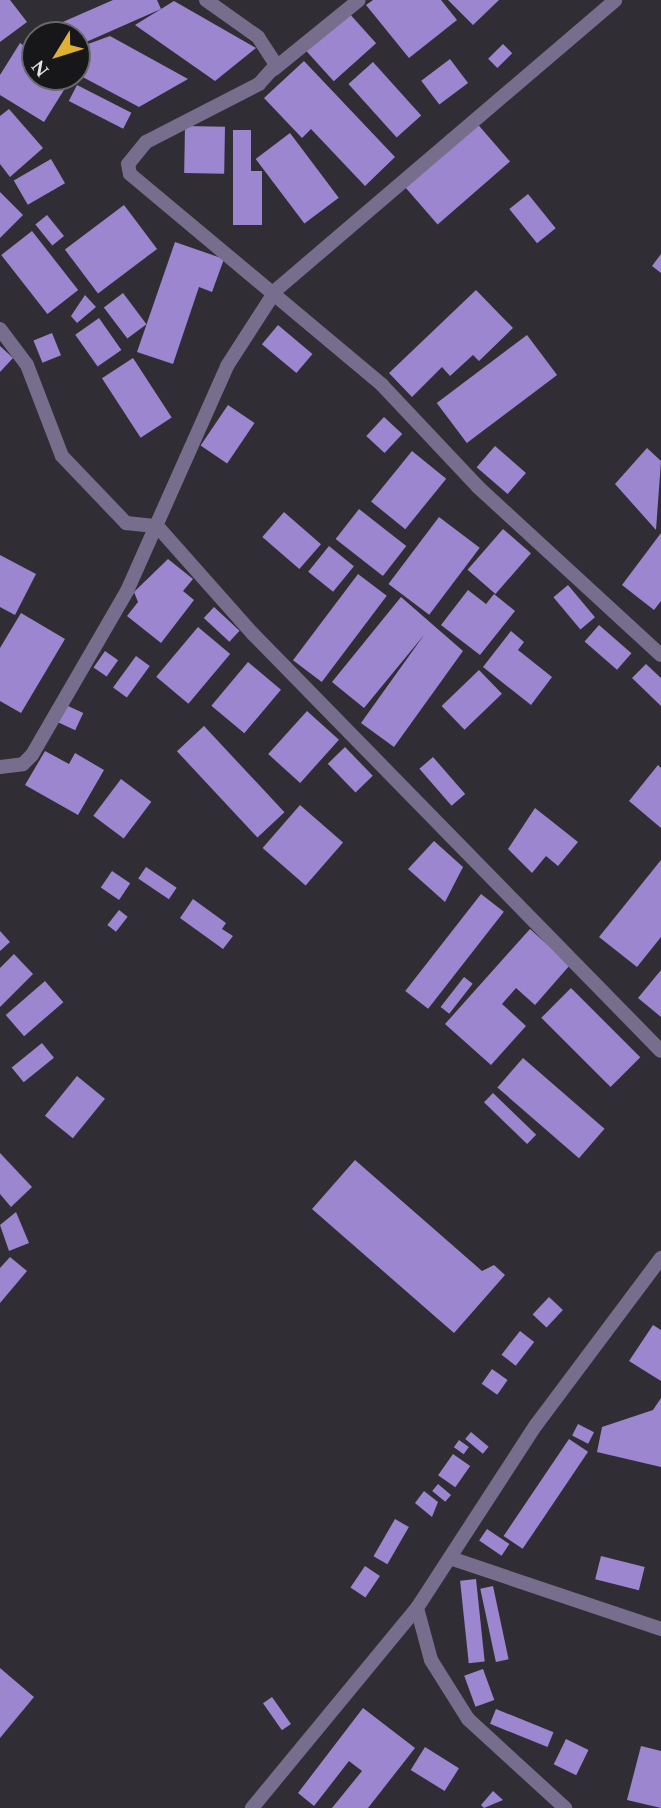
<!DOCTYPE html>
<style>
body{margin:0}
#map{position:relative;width:661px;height:1808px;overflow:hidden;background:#302e34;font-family:Spectral,serif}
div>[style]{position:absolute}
.building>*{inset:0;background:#9c86cf;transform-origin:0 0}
.minor>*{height:14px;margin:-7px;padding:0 7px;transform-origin:7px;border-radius:7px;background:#776e8d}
span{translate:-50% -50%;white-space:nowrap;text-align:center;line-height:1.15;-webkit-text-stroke:7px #171719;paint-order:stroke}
.north{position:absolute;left:21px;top:21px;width:70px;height:70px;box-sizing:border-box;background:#171719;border:2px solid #69696b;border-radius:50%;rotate:232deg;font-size:19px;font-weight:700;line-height:28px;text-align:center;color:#e5e4e7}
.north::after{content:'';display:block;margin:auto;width:24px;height:32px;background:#deb133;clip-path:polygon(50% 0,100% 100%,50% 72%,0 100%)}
</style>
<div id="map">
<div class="building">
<i style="clip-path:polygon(0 0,10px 0,27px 22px,0 42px)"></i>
<i style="clip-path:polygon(113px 0,157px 0,161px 9px,77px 46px,77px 35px,33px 35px)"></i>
<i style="clip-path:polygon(373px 0,441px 0,457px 20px,409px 58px,366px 5px)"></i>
<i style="clip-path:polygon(448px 0,499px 0,473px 25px)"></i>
<i style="clip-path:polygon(174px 1px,256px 48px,215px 81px,135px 25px)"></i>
<i style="left:348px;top:12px;width:42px;height:57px;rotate:48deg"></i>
<i style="clip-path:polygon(110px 36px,188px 79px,139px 107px,77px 74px,77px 48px)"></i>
<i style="clip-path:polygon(20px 43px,35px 53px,35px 77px,72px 77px,44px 122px,0 95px,0 75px)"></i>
<i style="left:503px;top:44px;width:13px;height:21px;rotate:45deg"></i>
<i style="left:450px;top:59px;width:30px;height:36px;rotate:53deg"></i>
<i style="clip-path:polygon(304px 61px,395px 157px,365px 186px,311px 129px,302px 138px,264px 98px)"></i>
<i style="left:373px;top:62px;width:72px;height:33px;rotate:48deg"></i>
<i style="left:77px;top:85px;width:61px;height:18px;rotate:27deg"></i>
<i style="clip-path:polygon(9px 109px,43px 148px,10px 177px,0 164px,0 116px)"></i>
<i style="left:474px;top:120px;width:55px;height:96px;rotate:49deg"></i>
<i style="left:185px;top:126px;width:40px;height:47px;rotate:1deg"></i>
<i style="clip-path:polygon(233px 130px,251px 130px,251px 171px,262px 171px,262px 225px,233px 225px)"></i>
<i style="left:290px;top:133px;width:81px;height:43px;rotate:53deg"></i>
<i style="left:51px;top:159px;width:28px;height:43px;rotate:60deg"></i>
<i style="clip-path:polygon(0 192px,23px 215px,0 238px)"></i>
<i style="left:528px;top:194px;width:44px;height:24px;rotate:51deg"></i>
<i style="left:124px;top:205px;width:55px;height:74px;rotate:53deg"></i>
<i style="left:47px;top:215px;width:27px;height:15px;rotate:51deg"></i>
<i style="left:32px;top:231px;width:75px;height:39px;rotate:52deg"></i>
<i style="clip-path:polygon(175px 242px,224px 259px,212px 292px,199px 287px,173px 364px,137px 352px)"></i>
<i style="clip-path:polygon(661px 254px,661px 273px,652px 266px)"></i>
<i style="clip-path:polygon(476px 290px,513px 328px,479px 361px,473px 355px,450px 376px,442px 367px,412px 397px,389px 373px)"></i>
<i style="left:123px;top:293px;width:39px;height:24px;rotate:53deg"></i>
<i style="clip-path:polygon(85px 295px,96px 307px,77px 323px,71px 316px)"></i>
<i style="left:99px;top:318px;width:39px;height:29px;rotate:55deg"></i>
<i style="left:278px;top:325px;width:45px;height:25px;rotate:40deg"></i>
<i style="left:52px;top:333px;width:24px;height:20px;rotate:68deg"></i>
<i style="left:527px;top:335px;width:50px;height:113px;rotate:53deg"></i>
<i style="clip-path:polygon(0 346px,13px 358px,0 372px)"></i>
<i style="left:133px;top:358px;width:71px;height:37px;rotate:57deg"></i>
<i style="left:228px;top:405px;width:32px;height:49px;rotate:34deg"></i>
<i style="left:384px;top:417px;width:25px;height:26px;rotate:43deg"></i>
<i style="left:495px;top:446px;width:41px;height:28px;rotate:41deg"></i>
<i style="clip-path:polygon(647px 448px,661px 461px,656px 530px,615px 484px)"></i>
<i style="left:412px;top:451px;width:44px;height:65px;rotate:39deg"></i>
<i style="left:359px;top:509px;width:60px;height:38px;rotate:38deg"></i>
<i style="left:284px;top:512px;width:49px;height:33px;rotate:41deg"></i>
<i style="left:439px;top:517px;width:51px;height:84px;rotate:37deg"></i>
<i style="left:503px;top:529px;width:37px;height:54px;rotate:41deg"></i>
<i style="clip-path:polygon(661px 533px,661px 601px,654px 610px,622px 585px)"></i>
<i style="left:329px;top:546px;width:32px;height:33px;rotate:39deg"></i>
<i style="clip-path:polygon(0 555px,36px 574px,15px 615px,0 607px)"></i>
<i style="clip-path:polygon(168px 559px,193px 579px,183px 591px,194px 600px,161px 643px,127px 616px,138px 602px,134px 592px)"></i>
<i style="left:358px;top:574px;width:36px;height:108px;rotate:37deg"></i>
<i style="left:568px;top:585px;width:42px;height:19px;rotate:50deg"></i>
<i style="clip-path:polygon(468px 590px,486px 604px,494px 594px,515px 611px,480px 655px,441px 625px)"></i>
<i style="clip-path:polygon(401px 597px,463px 651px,394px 747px,361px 723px,424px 635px,364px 708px,332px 682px)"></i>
<i style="left:214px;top:607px;width:35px;height:15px;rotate:43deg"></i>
<i style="clip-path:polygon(21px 613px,65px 639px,21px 713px,0 701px,0 648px)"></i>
<i style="left:599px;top:625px;width:43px;height:22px;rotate:41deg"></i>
<i style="left:198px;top:627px;width:42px;height:65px;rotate:40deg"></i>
<i style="clip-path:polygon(511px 631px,524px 642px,518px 650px,552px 677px,531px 705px,483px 667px)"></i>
<i style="left:105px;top:651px;width:16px;height:20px;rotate:35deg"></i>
<i style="left:136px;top:656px;width:17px;height:39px;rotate:36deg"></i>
<i style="left:248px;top:662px;width:43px;height:57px;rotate:40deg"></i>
<i style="clip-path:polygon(646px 664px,661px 678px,661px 706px,632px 678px)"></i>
<i style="left:479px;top:670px;width:33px;height:52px;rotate:46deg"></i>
<i style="left:66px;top:705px;width:19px;height:19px;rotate:25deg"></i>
<i style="left:307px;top:711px;width:43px;height:58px;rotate:42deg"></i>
<i style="left:204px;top:726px;width:118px;height:37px;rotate:47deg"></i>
<i style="left:345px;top:747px;width:40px;height:24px;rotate:46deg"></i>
<i style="clip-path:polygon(45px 751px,69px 764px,75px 753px,104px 770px,78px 815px,25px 785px)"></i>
<i style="left:433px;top:757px;width:49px;height:18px;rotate:49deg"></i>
<i style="clip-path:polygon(658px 765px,661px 768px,661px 828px,629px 801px)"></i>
<i style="left:121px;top:779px;width:38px;height:46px;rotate:37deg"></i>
<i style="left:300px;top:805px;width:57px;height:57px;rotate:41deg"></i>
<i style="clip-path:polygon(535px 808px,578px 842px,558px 866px,546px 856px,532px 873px,508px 849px)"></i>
<i style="clip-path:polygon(434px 841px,463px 867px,445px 902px,408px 869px)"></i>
<i style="clip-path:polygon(661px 860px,661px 937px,637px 967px,599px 937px)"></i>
<i style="left:146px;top:867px;width:37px;height:14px;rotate:34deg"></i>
<i style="left:112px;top:871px;width:22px;height:20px;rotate:34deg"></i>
<i style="left:481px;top:894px;width:29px;height:123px;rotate:38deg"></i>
<i style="clip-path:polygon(193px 899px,226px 923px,222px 929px,233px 936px,223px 949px,180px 918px)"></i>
<i style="left:119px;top:910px;width:11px;height:19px;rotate:38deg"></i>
<i style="clip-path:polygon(530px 929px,570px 965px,535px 1005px,516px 988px,502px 1004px,526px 1026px,491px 1065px,445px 1024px)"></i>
<i style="clip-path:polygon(0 931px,10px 942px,0 951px)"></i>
<i style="clip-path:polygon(14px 954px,33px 974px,0 1007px,0 968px)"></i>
<i style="clip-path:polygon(661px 970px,661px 1017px,638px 998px)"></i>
<i style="left:464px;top:977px;width:11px;height:38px;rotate:38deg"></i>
<i style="left:45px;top:981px;width:28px;height:52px;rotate:49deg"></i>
<i style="left:571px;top:988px;width:98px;height:42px;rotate:45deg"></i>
<i style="left:42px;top:1043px;width:19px;height:39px;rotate:51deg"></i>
<i style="left:523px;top:1058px;width:108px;height:39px;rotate:41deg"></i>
<i style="left:77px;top:1076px;width:36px;height:51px;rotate:39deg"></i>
<i style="left:493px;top:1093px;width:60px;height:13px;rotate:44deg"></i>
<i style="clip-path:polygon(0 1153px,32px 1187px,11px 1207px,0 1194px)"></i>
<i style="clip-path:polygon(355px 1160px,482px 1271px,494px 1265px,505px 1275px,454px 1333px,312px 1209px)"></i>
<i style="clip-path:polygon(16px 1212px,29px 1243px,9px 1251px,0 1225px)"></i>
<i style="clip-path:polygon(10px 1257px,27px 1271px,0 1303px,0 1268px)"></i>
<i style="left:549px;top:1297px;width:19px;height:24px;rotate:43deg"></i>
<i style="clip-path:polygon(653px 1325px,661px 1330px,661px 1381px,629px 1361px)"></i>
<i style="left:520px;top:1331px;width:18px;height:30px;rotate:38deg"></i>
<i style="left:492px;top:1369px;width:19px;height:18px;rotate:35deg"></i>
<i style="clip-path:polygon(661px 1398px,661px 1467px,597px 1452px,602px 1427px,653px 1410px)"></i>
<i style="left:578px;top:1424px;width:18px;height:13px;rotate:27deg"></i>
<i style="left:471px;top:1432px;width:23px;height:9px;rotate:40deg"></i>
<i style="left:569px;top:1439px;width:23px;height:117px;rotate:34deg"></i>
<i style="left:459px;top:1440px;width:12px;height:9px;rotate:35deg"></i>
<i style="left:453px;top:1454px;width:21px;height:26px;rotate:35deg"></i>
<i style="left:438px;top:1484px;width:17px;height:9px;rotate:40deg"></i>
<i style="clip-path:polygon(424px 1491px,438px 1502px,432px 1517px,415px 1503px)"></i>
<i style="left:395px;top:1519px;width:16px;height:43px;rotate:30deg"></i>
<i style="left:487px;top:1529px;width:27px;height:14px;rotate:34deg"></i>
<i style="left:601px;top:1556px;width:45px;height:24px;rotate:14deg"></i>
<i style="left:365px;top:1566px;width:18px;height:26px;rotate:34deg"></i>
<i style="left:476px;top:1579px;width:83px;height:16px;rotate:84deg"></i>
<i style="left:493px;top:1586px;width:75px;height:13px;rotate:78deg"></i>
<i style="clip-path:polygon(0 1668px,34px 1697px,0 1738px)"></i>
<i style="left:483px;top:1669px;width:33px;height:20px;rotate:70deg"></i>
<i style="left:272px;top:1697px;width:33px;height:11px;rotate:55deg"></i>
<i style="clip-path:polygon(363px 1708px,415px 1748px,368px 1808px,332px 1808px,362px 1771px,349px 1761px,314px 1806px,298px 1793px)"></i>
<i style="left:496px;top:1709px;width:62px;height:16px;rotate:22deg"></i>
<i style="left:566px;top:1739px;width:25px;height:28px;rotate:26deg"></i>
<i style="clip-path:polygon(641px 1746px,661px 1751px,661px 1808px,627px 1800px)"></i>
<i style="left:425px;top:1747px;width:40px;height:27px;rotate:32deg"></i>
<i style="clip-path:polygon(493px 1791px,503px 1800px,484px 1808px,481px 1805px)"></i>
</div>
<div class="minor">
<i style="left:206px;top:0;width:64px;rotate:35.4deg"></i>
<i style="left:258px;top:37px;width:33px;rotate:57deg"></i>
<i style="left:276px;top:65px;width:25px;rotate:132deg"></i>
<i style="left:259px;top:84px;width:127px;rotate:152.8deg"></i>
<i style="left:146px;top:142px;width:28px;rotate:129deg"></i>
<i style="left:128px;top:164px;width:10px;rotate:79deg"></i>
<i style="left:130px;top:174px;width:329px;rotate:39.9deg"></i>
<i style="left:382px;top:385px;width:140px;rotate:46.7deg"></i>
<i style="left:478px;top:487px;width:248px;rotate:42.6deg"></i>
<i style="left:274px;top:69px;width:109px;rotate:-39.1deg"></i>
<i style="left:0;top:329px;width:45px;rotate:53.1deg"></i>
<i style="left:27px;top:365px;width:97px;rotate:69deg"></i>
<i style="left:62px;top:456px;width:93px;rotate:46.3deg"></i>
<i style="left:126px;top:523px;width:31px;rotate:6deg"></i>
<i style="left:157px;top:526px;width:144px;rotate:48.4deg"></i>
<i style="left:253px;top:634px;width:583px;rotate:45.63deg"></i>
<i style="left:0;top:767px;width:23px;rotate:-7deg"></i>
<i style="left:23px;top:764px;width:13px;rotate:-45deg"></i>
<i style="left:32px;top:755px;width:190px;rotate:-59.9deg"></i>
<i style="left:127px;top:591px;width:246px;rotate:-66deg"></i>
<i style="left:227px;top:366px;width:90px;rotate:-57.2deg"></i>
<i style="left:276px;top:290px;width:446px;rotate:-40.5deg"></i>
<i style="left:450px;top:1558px;width:223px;rotate:18.6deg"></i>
<i style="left:417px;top:1608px;width:54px;rotate:74.9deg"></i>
<i style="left:431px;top:1660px;width:70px;rotate:57.9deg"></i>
<i style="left:468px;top:1719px;width:132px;rotate:42.5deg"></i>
<i style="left:252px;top:1808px;width:259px;rotate:-50.5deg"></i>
<i style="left:417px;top:1608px;width:218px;rotate:-57deg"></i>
<i style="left:536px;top:1425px;width:209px;rotate:-53.2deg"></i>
</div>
<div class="north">N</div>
</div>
